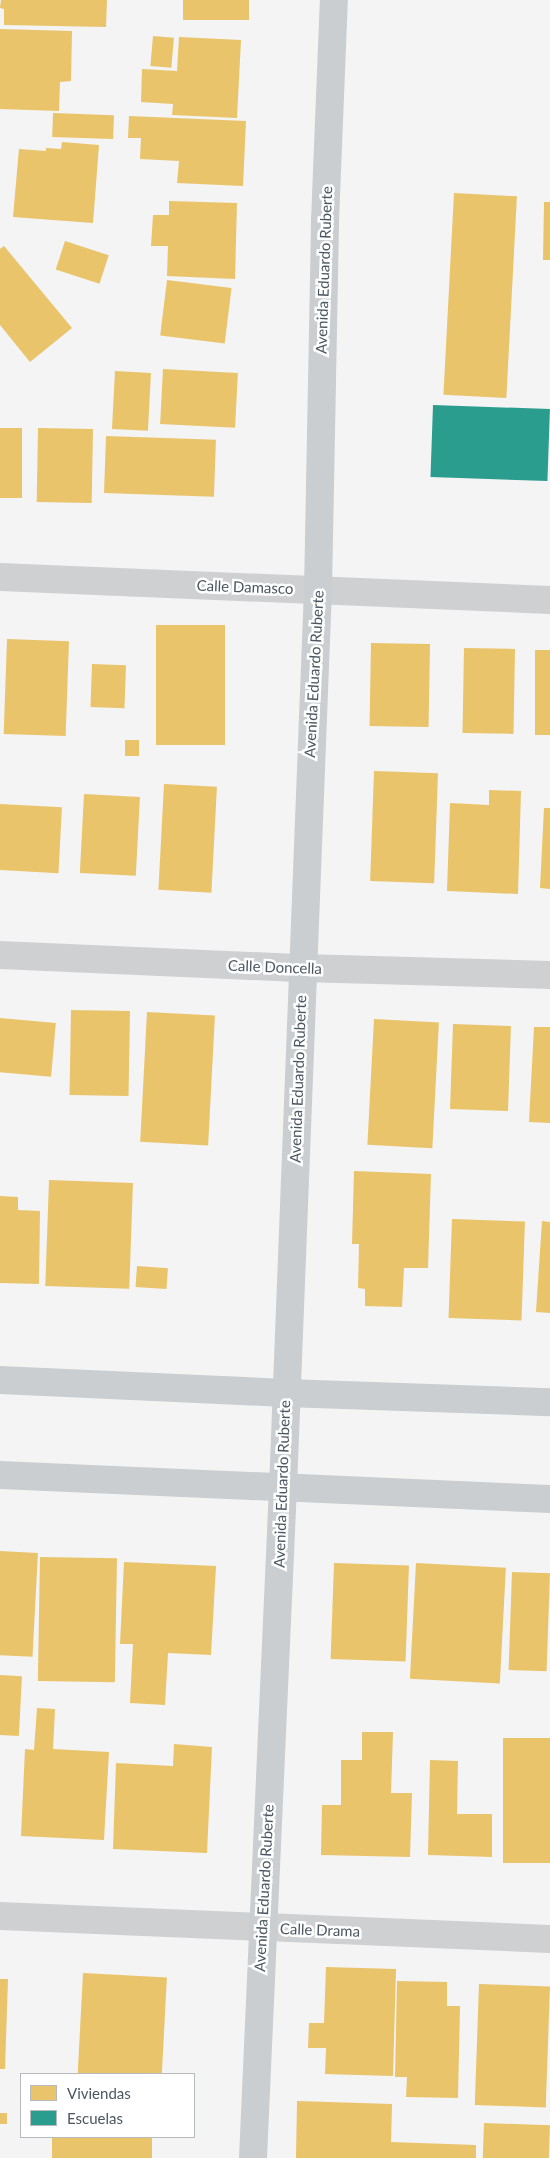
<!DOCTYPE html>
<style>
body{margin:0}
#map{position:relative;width:550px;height:2158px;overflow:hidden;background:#f4f4f4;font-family:Lato,sans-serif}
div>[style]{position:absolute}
.homes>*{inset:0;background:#e9c46a;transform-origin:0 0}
.schools>*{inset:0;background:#2a9d8f;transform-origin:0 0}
.minor>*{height:28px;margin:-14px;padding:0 14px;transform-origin:14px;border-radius:14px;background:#ced0d2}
.primary>*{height:28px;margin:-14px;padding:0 14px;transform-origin:14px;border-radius:14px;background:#caced1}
span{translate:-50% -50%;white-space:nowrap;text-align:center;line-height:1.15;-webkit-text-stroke:5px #fff;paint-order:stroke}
.street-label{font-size:15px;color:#4a5661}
.legend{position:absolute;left:20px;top:2073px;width:175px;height:65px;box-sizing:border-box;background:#fff;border:1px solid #b7bbc0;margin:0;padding:6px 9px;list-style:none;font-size:15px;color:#4a5661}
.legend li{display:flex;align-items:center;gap:10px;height:25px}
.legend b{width:25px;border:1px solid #b7bbc0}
</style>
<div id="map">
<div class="homes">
<i style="clip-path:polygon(1px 0,107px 0,106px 27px,4px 25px,4px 9px,0 8px)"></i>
<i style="left:183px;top:0;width:66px;height:20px"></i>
<i style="clip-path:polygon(0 29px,72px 31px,71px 81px,60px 82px,59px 111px,0 109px)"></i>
<i style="left:153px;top:36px;width:21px;height:30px;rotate:5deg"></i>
<i style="clip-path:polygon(179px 37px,241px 40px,237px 118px,172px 115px,173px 104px,141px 102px,142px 69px,177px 71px)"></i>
<i style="left:53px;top:113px;width:61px;height:24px;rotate:2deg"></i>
<i style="clip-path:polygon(129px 116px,246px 121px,243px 186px,177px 183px,179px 161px,140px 159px,141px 138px,128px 138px)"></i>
<i style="clip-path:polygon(62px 142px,99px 145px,93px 223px,13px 217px,19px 149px,46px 151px,46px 148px,61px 149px)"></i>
<i style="left:454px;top:193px;width:63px;height:202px;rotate:3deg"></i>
<i style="clip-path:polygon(169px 201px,237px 203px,235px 279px,167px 276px,168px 246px,151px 246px,153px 215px,169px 215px)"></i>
<i style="clip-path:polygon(544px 202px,550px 202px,550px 260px,543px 260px)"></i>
<i style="left:65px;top:241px;width:46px;height:30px;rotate:18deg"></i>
<i style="clip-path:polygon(4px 246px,72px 328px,30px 362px,0 325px,0 249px)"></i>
<i style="left:167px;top:280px;width:65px;height:56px;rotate:7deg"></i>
<i style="left:163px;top:369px;width:75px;height:55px;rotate:3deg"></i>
<i style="left:115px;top:371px;width:36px;height:58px;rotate:3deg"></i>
<i style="left:0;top:428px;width:22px;height:70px"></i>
<i style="left:38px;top:428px;width:55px;height:74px;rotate:1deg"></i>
<i style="left:106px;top:436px;width:110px;height:57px;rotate:2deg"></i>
<i style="left:156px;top:625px;width:69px;height:120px"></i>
<i style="left:7px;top:639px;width:62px;height:95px;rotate:2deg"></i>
<i style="left:371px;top:643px;width:59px;height:83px;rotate:1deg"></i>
<i style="left:464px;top:648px;width:51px;height:85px;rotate:1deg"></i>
<i style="left:535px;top:650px;width:15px;height:85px"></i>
<i style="left:92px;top:664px;width:34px;height:43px;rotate:2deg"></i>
<i style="left:125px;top:740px;width:14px;height:16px"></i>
<i style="left:374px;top:771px;width:64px;height:110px;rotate:2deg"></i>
<i style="left:164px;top:784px;width:53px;height:106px;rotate:3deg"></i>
<i style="clip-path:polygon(489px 790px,521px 791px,518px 894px,447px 891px,450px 803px,489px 805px)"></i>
<i style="left:84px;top:794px;width:56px;height:79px;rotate:3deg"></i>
<i style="left:0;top:804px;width:62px;height:66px;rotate:3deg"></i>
<i style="clip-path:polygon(544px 808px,550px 808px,550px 889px,540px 888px)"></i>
<i style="left:71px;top:1010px;width:59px;height:85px;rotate:1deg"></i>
<i style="left:147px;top:1012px;width:68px;height:130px;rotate:3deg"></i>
<i style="left:0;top:1018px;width:56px;height:54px;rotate:5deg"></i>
<i style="left:374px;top:1019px;width:65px;height:126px;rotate:3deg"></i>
<i style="left:453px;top:1024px;width:58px;height:85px;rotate:2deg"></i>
<i style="clip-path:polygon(534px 1027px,550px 1027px,550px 1123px,529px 1122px)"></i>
<i style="clip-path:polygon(354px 1171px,431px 1174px,428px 1268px,404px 1268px,402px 1307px,365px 1306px,365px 1289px,358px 1288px,359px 1244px,352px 1244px)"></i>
<i style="left:49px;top:1180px;width:84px;height:106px;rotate:2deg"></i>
<i style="clip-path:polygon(0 1196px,18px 1197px,18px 1210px,40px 1211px,39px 1284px,0 1283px)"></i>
<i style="left:452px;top:1219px;width:73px;height:99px;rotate:2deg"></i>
<i style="clip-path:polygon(542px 1221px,550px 1222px,550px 1313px,536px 1312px)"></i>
<i style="left:137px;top:1266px;width:31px;height:21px;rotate:4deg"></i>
<i style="left:0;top:1551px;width:38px;height:104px;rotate:3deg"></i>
<i style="left:40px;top:1557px;width:77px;height:124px;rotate:1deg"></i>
<i style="clip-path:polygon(124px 1562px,216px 1566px,211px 1655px,168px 1653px,165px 1705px,130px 1703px,133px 1644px,120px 1644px)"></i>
<i style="left:334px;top:1563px;width:75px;height:96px;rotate:2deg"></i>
<i style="left:416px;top:1563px;width:90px;height:116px;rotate:3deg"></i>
<i style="left:512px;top:1572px;width:38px;height:98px;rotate:2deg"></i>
<i style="left:0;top:1675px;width:22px;height:60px;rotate:3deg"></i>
<i style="clip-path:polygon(37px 1708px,55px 1709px,53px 1749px,109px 1752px,104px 1840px,21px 1836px,25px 1749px,34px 1750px)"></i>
<i style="clip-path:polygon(362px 1732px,393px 1732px,391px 1793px,412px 1793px,410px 1857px,321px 1855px,322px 1805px,341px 1805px,341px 1760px,362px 1760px)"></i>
<i style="left:550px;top:1738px;width:125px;height:47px;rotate:90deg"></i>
<i style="clip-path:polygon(174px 1744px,212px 1747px,207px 1853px,113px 1849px,116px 1763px,173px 1766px)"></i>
<i style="clip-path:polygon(430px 1760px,458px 1761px,457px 1814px,492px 1814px,492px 1857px,428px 1855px)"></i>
<i style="clip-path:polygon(326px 1967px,396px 1969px,393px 2076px,325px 2074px,326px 2048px,308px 2048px,309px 2023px,324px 2023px)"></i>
<i style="left:83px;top:1973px;width:84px;height:101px;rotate:3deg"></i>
<i style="clip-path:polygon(0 1979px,8px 1979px,5px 2069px,0 2069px)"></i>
<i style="clip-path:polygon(397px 1981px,447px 1982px,447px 2006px,460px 2006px,458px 2098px,406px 2097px,407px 2077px,395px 2077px)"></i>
<i style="left:479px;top:1984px;width:71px;height:121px;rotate:2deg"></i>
<i style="clip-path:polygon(297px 2101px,392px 2104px,391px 2142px,476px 2145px,476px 2158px,296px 2158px)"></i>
<i style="left:0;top:2113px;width:7px;height:11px"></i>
<i style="left:484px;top:2123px;width:66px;height:35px;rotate:2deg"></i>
<i style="left:52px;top:2137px;width:100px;height:21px"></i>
</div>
<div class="schools">
<i style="left:433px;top:405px;width:117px;height:72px;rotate:2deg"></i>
</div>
<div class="minor">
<i style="left:0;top:577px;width:550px;rotate:2.39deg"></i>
<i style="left:0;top:955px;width:302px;rotate:2.5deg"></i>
<i style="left:302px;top:968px;width:248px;rotate:1.6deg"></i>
<i style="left:0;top:1916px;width:550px;rotate:2.39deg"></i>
</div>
<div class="primary">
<i style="left:0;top:1380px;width:286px;rotate:2.6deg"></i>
<i style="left:286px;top:1393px;width:264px;rotate:2deg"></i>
<i style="left:0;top:1475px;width:551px;rotate:2.5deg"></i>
<i style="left:253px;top:2158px;width:671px;rotate:-87.44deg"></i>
<i style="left:283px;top:1488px;width:899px;rotate:-87.77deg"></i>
<i style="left:318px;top:590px;width:369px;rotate:-88.9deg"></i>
<i style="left:325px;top:221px;width:221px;rotate:-87.7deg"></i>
</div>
<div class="street-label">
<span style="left:324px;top:270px;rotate:-88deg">Avenida Eduardo Ruberte</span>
<span style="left:245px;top:587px;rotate:2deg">Calle Damasco</span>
<span style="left:314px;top:674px;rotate:-87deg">Avenida Eduardo Ruberte</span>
<span style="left:275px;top:967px;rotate:2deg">Calle Doncella</span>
<span style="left:298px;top:1079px;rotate:-88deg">Avenida Eduardo Ruberte</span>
<span style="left:282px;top:1484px;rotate:-88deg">Avenida Eduardo Ruberte</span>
<span style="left:264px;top:1888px;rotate:-87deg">Avenida Eduardo Ruberte</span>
<span style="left:320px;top:1930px;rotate:2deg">Calle Drama</span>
</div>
<ul class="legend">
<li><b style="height:14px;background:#e9c46a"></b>Viviendas</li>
<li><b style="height:14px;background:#2a9d8f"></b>Escuelas</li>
</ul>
</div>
